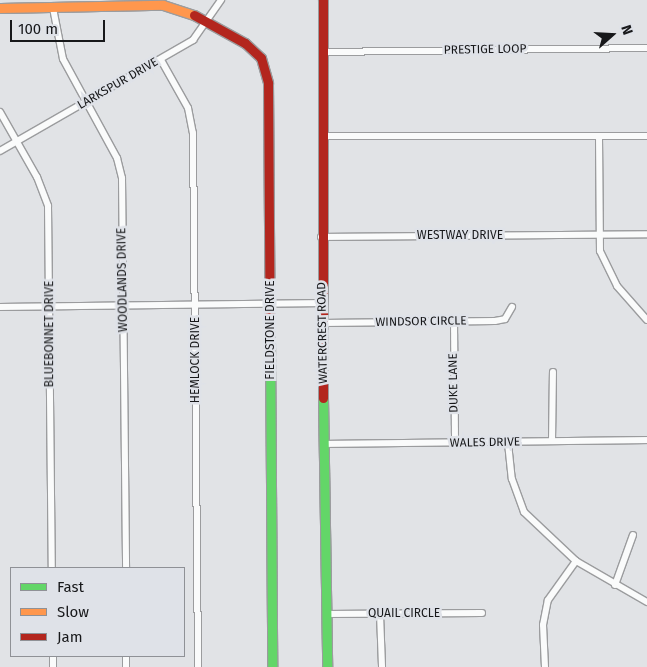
<!DOCTYPE html>
<style>
body{margin:0}
#map{position:relative;width:647px;height:667px;overflow:hidden;background:#e1e3e6;font-family:"Fira Sans",sans-serif}
div>[style]{position:absolute}
.roads{filter:drop-shadow(1px 0 #9b9c9e) drop-shadow(-1px 0 #9b9c9e) drop-shadow(0 1px #9b9c9e) drop-shadow(0 -1px #9b9c9e)}
.street>*{height:6px;margin:-3px;padding:0 3px;transform-origin:3px;border-radius:3px;background:#fafbfb}
.fast>*{height:9px;margin:-4.5px;padding:0 4.5px;transform-origin:4.5px;border-radius:4.5px;background:#63d668}
.slow>*{height:9px;margin:-4.5px;padding:0 4.5px;transform-origin:4.5px;border-radius:4.5px;background:#ff974d}
.jam>*{height:9px;margin:-4.5px;padding:0 4.5px;transform-origin:4.5px;border-radius:4.5px;background:#b3261e}
span{translate:-50% -50%;white-space:nowrap;text-align:center;line-height:1.15;-webkit-text-stroke:5px #dfe2e8;paint-order:stroke}
.street-label{font-size:12px;color:#17181a}
.legend{position:absolute;left:10px;top:567px;width:175px;height:90px;box-sizing:border-box;background:#dfe2e8;border:1px solid #8f9196;margin:0;padding:6px 9px;list-style:none;font-size:15px;color:#17181a}
.legend li{display:flex;align-items:center;gap:10px;height:25px}
.legend b{width:25px;border:1px solid #8f9196}
.north{position:absolute;left:587px;top:10px;width:50px;height:50px;-webkit-text-stroke:4px #dfe2e8;paint-order:stroke;rotate:71deg;font-size:14px;font-weight:700;line-height:20px;text-align:center;color:#17181a}
.north::after{content:'';display:block;margin:auto;width:18px;height:22px;background:#17181a;clip-path:polygon(50% 0,100% 100%,50% 72%,0 100%)}
.scale{position:absolute;left:10px;top:20px;width:95px;height:22px;box-sizing:border-box;border:2px solid #17181a;border-top:0;padding-left:6px;font-size:15px;line-height:18px;white-space:nowrap;color:#17181a;-webkit-text-stroke:4px #dfe2e8;paint-order:stroke}
</style>
<div id="map">
<div class="roads">
<div class="street">
<i style="left:53px;top:8px;width:52px;rotate:78.9deg"></i>
<i style="left:63px;top:59px;width:113px;rotate:61.4deg"></i>
<i style="left:117px;top:158px;width:21px;rotate:76deg"></i>
<i style="left:122px;top:178px;width:390px;rotate:89.4deg"></i>
<i style="left:323px;top:52px;width:324px;rotate:-0.7deg"></i>
<i style="left:161px;top:60px;width:55px;rotate:60.6deg"></i>
<i style="left:188px;top:108px;width:25px;rotate:79deg"></i>
<i style="left:193px;top:133px;width:534px;rotate:89.46deg"></i>
<i style="left:0;top:112px;width:75px;rotate:60.4deg"></i>
<i style="left:37px;top:177px;width:31px;rotate:69deg"></i>
<i style="left:48px;top:206px;width:362px;rotate:89.4deg"></i>
<i style="left:324px;top:136px;width:323px"></i>
<i style="left:599px;top:137px;width:114px;rotate:89.5deg"></i>
<i style="left:600px;top:251px;width:39px;rotate:64deg"></i>
<i style="left:617px;top:286px;width:45px;rotate:48.6deg"></i>
<i style="left:0;top:151px;width:223px;rotate:-29.9deg"></i>
<i style="left:193px;top:40px;width:49px;rotate:-55deg"></i>
<i style="left:321px;top:237px;width:326px;rotate:-0.5deg"></i>
<i style="left:0;top:307px;width:322px;rotate:-0.7deg"></i>
<i style="left:454px;top:322px;width:121px;rotate:89.5deg"></i>
<i style="left:323px;top:323px;width:172px;rotate:-0.7deg"></i>
<i style="left:495px;top:321px;width:10px;rotate:-11deg"></i>
<i style="left:505px;top:319px;width:14px;rotate:-60deg"></i>
<i style="left:552px;top:441px;width:69px;rotate:-89.2deg"></i>
<i style="left:508px;top:443px;width:36px;rotate:84deg"></i>
<i style="left:512px;top:479px;width:35px;rotate:70deg"></i>
<i style="left:524px;top:512px;width:71px;rotate:43.3deg"></i>
<i style="left:576px;top:561px;width:82px;rotate:30deg"></i>
<i style="left:324px;top:444px;width:323px;rotate:-0.7deg"></i>
<i style="left:615px;top:585px;width:53px;rotate:-70.2deg"></i>
<i style="left:326px;top:614px;width:156px;rotate:-0.4deg"></i>
<i style="left:380px;top:614px;width:53px;rotate:87.8deg"></i>
<i style="left:53px;top:656px;width:11px;rotate:90deg"></i>
<i style="left:126px;top:656px;width:11px;rotate:90deg"></i>
<i style="left:545px;top:667px;width:42px;rotate:-92.7deg"></i>
<i style="left:543px;top:625px;width:25px;rotate:-79deg"></i>
<i style="left:548px;top:600px;width:48px;rotate:-54.3deg"></i>
</div>
<div class="fast">
<i style="left:270px;top:341px;width:326px;rotate:89.6deg"></i>
<i style="left:323px;top:398px;width:269px;rotate:89.1deg"></i>
</div>
<div class="slow">
<i style="left:0;top:8px;width:163px;rotate:-1.1deg"></i>
<i style="left:163px;top:5px;width:33px;rotate:18deg"></i>
</div>
<div class="jam">
<i style="left:323px;top:0;width:398px;rotate:90deg"></i>
<i style="left:194px;top:15px;width:58px;rotate:28.8deg"></i>
<i style="left:245px;top:43px;width:22px;rotate:43deg"></i>
<i style="left:261px;top:58px;width:26px;rotate:74deg"></i>
<i style="left:268px;top:83px;width:258px;rotate:89.6deg"></i>
</div>
</div>
<div class="street-label">
<span style="left:485px;top:50px;rotate:-1deg">PRESTIGE LOOP</span>
<span style="left:118px;top:84px;rotate:-30deg">LARKSPUR DRIVE</span>
<span style="left:460px;top:236px">WESTWAY DRIVE</span>
<span style="left:123px;top:280px;rotate:-91deg">WOODLANDS DRIVE</span>
<span style="left:421px;top:322px;rotate:-1deg">WINDSOR CIRCLE</span>
<span style="left:271px;top:330px;rotate:-90deg">FIELDSTONE DRIVE</span>
<span style="left:323px;top:333px;rotate:-91deg">WATERCREST ROAD</span>
<span style="left:50px;top:334px;rotate:-90deg">BLUEBONNET DRIVE</span>
<span style="left:196px;top:360px;rotate:-90deg">HEMLOCK DRIVE</span>
<span style="left:454px;top:383px;rotate:-91deg">DUKE LANE</span>
<span style="left:485px;top:443px;rotate:-1deg">WALES DRIVE</span>
<span style="left:404px;top:614px">QUAIL CIRCLE</span>
</div>
<ul class="legend">
<li><b style="height:6px;background:#63d668"></b>Fast</li>
<li><b style="height:6px;background:#ff974d"></b>Slow</li>
<li><b style="height:6px;background:#b3261e"></b>Jam</li>
</ul>
<div class="north">N</div>
<div class="scale">100 m</div>
</div>
